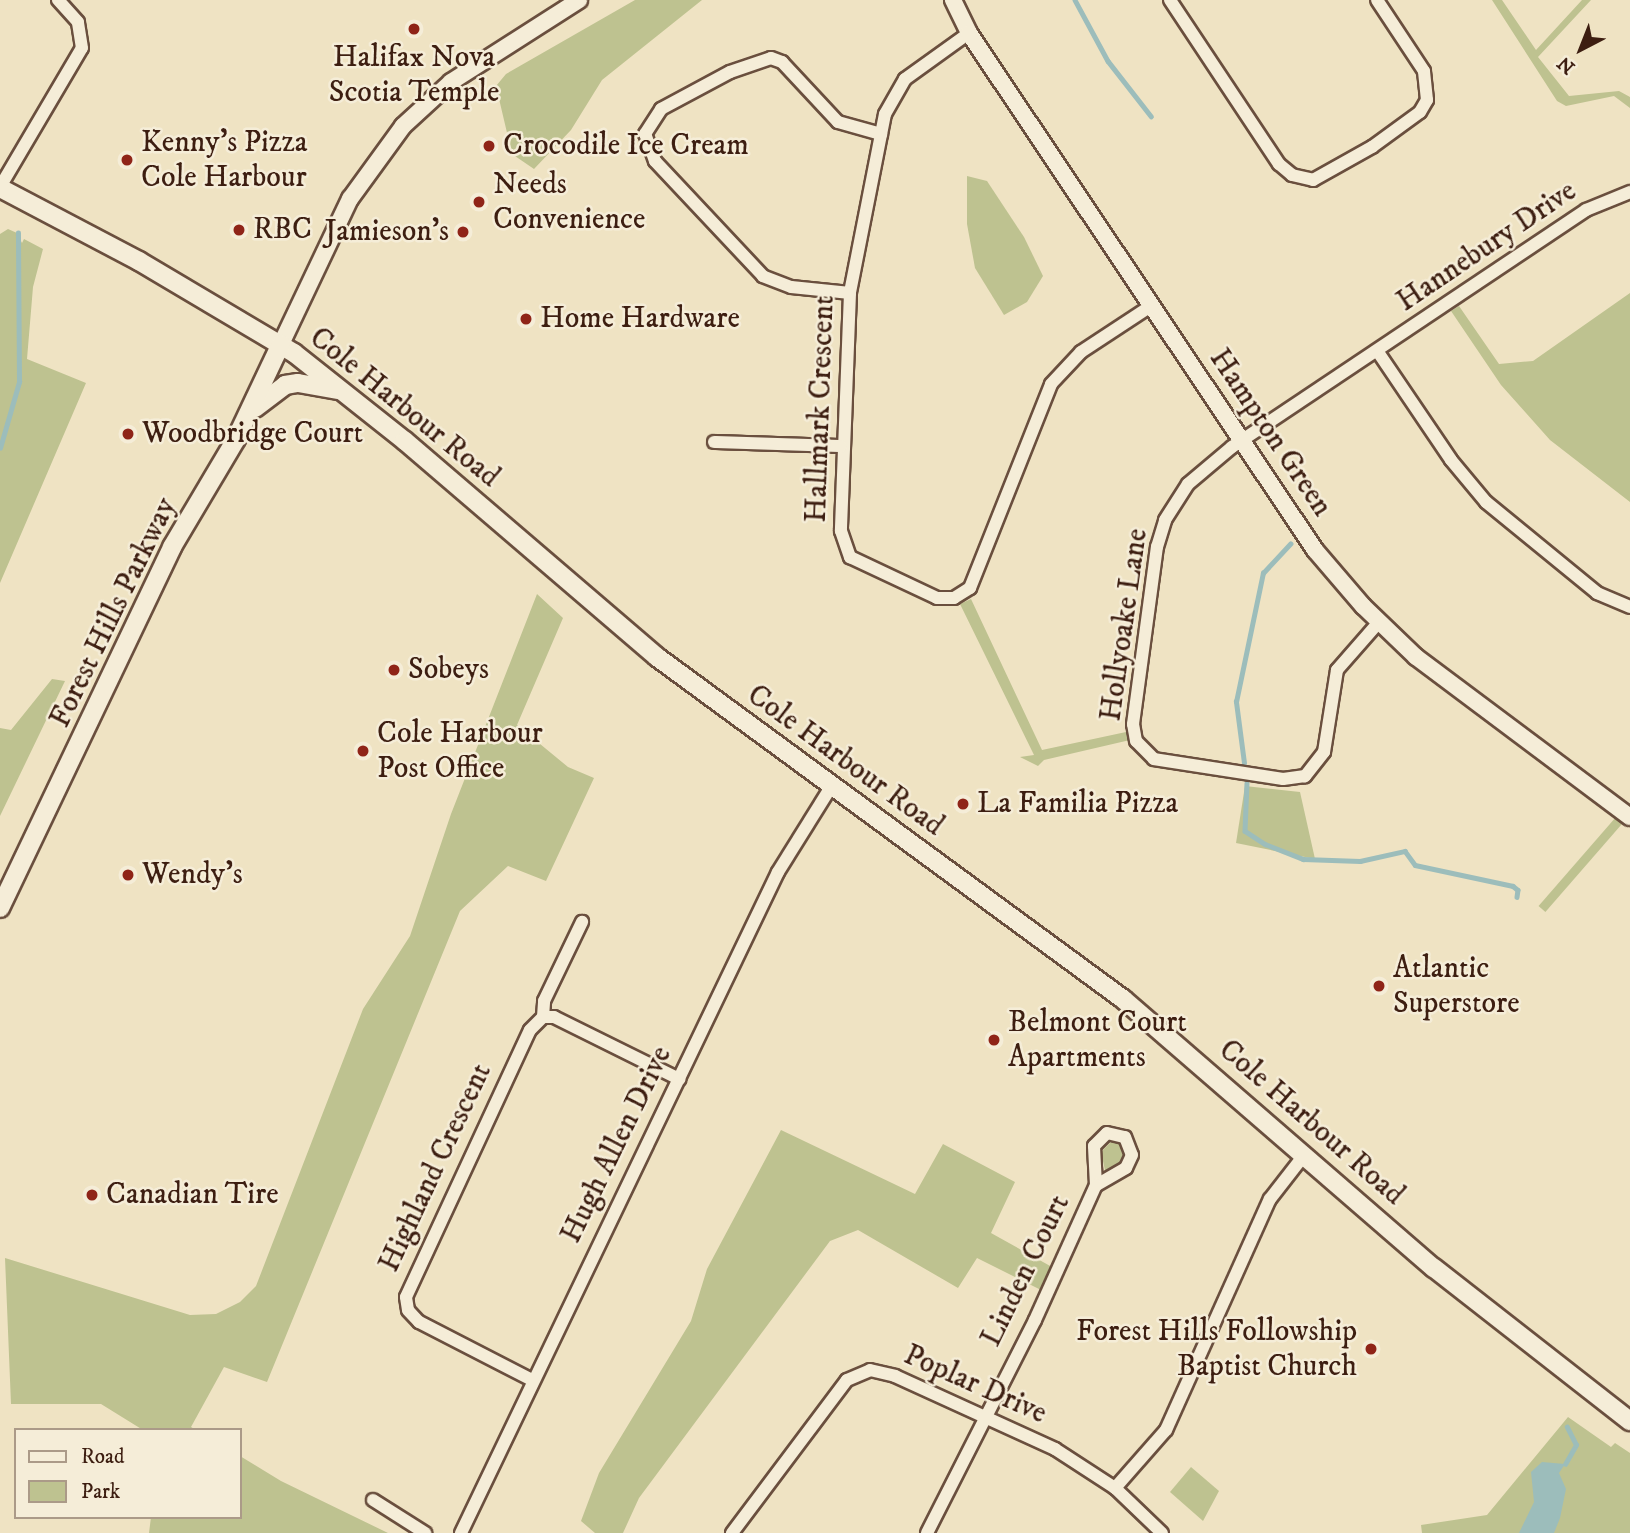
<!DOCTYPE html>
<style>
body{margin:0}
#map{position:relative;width:1630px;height:1533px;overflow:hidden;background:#efe3c3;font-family:"IM FELL DW Pica",serif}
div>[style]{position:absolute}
.green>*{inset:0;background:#bec290;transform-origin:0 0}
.water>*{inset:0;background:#9cbdbb}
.stream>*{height:4.5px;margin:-2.25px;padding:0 2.25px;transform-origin:2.25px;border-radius:2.25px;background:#9cbdbb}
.roads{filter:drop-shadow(2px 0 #6a4f3e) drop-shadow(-2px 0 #6a4f3e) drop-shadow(0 2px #6a4f3e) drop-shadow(0 -2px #6a4f3e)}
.minor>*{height:12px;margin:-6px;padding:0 6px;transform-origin:6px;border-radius:6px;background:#f5edd8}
.tertiary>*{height:16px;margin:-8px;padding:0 8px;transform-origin:8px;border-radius:8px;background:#f5edd8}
.secondary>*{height:18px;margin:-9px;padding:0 9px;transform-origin:9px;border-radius:9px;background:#f5edd8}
.dots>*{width:19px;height:19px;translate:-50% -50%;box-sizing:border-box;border:4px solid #f5edd8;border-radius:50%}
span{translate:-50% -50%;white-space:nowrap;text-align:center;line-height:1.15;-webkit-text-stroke:5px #f5edd8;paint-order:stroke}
.poi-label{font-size:30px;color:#3d1e11}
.left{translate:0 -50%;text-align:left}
.right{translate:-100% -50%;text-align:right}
.street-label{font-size:30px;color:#3d1e11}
.legend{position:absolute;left:14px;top:1428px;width:228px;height:91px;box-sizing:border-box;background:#f5edd8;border:2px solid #ab9a88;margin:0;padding:9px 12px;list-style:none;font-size:21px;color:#3d1e11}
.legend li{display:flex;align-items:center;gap:14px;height:35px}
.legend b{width:35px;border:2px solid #ab9a88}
.north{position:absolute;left:1546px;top:14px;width:70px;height:70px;-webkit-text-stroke:5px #f5edd8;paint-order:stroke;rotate:222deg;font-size:19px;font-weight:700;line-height:28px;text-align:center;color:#3d1e11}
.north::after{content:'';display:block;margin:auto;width:24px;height:32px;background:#3d1e11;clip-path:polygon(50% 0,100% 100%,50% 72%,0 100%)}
</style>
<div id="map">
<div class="green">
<i style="clip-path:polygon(635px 0,702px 0,602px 80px,571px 130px,534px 169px,512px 154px,496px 86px,506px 74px)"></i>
<i style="clip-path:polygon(1492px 0,1502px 0,1536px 50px,1582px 0,1591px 0,1538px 57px,1569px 96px,1619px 91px,1630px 97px,1630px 108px,1614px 96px,1566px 106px,1557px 101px)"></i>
<i style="clip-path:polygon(967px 176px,987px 181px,1024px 237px,1043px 276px,1027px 302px,1004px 315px,975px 268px,967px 224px)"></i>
<i style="clip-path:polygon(8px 229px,17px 233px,22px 243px,24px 239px,43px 249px,33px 287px,27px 359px,86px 383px,0 583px,0 234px)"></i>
<i style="clip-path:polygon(1630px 293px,1630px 502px,1550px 440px,1501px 385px,1451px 311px,1459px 306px,1499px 364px,1533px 361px)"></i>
<i style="clip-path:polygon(537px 594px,563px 618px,517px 725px,568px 767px,594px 778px,546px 881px,508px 866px,460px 911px,267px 1382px,224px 1367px,191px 1427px,196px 1430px,143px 1430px,101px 1404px,11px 1404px,5px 1258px,190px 1315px,216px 1314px,240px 1302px,256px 1286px,363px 1009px,410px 936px,451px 814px)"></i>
<i style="clip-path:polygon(971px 599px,1042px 750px,1126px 732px,1130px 740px,1044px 760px,1038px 766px,1020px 757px,1034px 755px,960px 604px)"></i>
<i style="clip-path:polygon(52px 679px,65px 681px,0 816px,0 728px,11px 730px)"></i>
<i style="clip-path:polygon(1245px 786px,1300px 792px,1315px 859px,1236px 843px)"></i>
<i style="left:1616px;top:817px;width:9px;height:118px;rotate:41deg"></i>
<i style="clip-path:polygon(781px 1130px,915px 1194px,943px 1144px,1015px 1182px,991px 1233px,1052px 1267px,1041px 1290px,977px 1258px,958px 1288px,858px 1230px,830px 1241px,639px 1498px,623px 1533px,595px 1533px,581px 1521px,599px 1473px,691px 1321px,707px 1269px)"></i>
<i style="clip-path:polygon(1116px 1137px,1123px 1141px,1127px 1157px,1106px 1175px,1101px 1152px)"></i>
<i style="clip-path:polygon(1568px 1417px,1611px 1447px,1615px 1443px,1630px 1453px,1630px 1533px,1422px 1533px,1421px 1525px,1487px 1515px)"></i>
<i style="clip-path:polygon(240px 1456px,281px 1481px,388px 1533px,149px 1533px,151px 1517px,240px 1517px)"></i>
<i style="clip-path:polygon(1191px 1467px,1219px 1491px,1203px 1521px,1170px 1492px)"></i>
</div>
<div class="water">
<i style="clip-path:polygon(1542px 1462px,1565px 1464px,1559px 1473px,1566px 1489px,1560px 1518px,1554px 1533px,1519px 1533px,1534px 1502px,1531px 1472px)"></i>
</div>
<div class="stream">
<i style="left:1075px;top:0;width:69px;rotate:61.6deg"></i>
<i style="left:1108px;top:61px;width:70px;rotate:52deg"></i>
<i style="left:0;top:448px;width:69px;rotate:-73.9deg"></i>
<i style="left:19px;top:382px;width:149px;rotate:-90.4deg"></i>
<i style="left:1244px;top:763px;width:62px;rotate:-97.5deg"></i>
<i style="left:1236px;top:702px;width:132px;rotate:-78.2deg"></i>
<i style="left:1263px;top:573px;width:40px;rotate:-47deg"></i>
<i style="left:1247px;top:783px;width:48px;rotate:92.4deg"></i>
<i style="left:1245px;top:831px;width:24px;rotate:33deg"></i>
<i style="left:1265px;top:844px;width:41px;rotate:21.5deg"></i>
<i style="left:1303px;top:859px;width:57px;rotate:2deg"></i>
<i style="left:1360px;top:861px;width:46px;rotate:-12.5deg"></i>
<i style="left:1405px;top:851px;width:17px;rotate:54deg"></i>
<i style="left:1415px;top:865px;width:100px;rotate:12.1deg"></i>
<i style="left:1513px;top:886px;width:6px;rotate:39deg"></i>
<i style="left:1518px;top:890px;width:7px;rotate:98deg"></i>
<i style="left:1565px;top:1464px;width:22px;rotate:-60deg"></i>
<i style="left:1576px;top:1445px;width:20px;rotate:-117deg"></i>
</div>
<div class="roads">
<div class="minor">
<i style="left:1170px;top:0;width:197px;rotate:56.4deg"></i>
<i style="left:1279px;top:164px;width:17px;rotate:40deg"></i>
<i style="left:1292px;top:175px;width:22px;rotate:13deg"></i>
<i style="left:1313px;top:180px;width:68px;rotate:-29.2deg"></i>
<i style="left:1372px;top:147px;width:59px;rotate:-36.1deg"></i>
<i style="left:1420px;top:112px;width:14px;rotate:-60deg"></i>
<i style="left:1427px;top:100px;width:29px;rotate:-96deg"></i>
<i style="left:1424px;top:71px;width:85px;rotate:-123.5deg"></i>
<i style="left:969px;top:33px;width:79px;rotate:144.3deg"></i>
<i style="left:905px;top:79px;width:40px;rotate:119.7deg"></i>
<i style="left:885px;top:114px;width:182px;rotate:101.1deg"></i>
<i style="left:850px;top:293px;width:238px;rotate:92.2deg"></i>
<i style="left:841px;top:531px;width:28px;rotate:71deg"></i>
<i style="left:850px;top:557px;width:96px;rotate:25.2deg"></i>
<i style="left:937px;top:598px;width:17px"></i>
<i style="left:954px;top:598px;width:19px;rotate:-32deg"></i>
<i style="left:970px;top:588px;width:219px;rotate:-68.3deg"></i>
<i style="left:1051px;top:384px;width:44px;rotate:-46.8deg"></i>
<i style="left:1081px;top:352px;width:84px;rotate:-33.3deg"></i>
<i style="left:0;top:187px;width:161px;rotate:-59.5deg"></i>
<i style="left:82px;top:48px;width:26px;rotate:-99deg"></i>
<i style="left:78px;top:22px;width:30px;rotate:-132deg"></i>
<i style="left:850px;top:293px;width:59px;rotate:-174.2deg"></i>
<i style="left:791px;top:287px;width:30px;rotate:-159deg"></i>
<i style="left:763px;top:276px;width:158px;rotate:-133.2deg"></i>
<i style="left:655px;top:161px;width:29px;rotate:-110deg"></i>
<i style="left:645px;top:134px;width:30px;rotate:-57deg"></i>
<i style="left:661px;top:109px;width:78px;rotate:-28.2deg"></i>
<i style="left:730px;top:72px;width:43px;rotate:-18.9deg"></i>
<i style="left:771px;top:58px;width:12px;rotate:20deg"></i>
<i style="left:782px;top:62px;width:82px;rotate:47deg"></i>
<i style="left:838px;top:122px;width:45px;rotate:15.6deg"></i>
<i style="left:1378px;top:352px;width:130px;rotate:55.9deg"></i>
<i style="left:1451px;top:460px;width:55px;rotate:50.2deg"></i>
<i style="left:1486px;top:502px;width:144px;rotate:39.3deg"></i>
<i style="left:1597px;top:593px;width:36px;rotate:23deg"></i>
<i style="left:714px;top:442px;width:127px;rotate:1.8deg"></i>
<i style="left:1379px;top:622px;width:64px;rotate:131.2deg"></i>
<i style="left:1337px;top:670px;width:83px;rotate:99deg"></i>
<i style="left:1324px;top:752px;width:31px;rotate:128deg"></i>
<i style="left:1305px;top:776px;width:22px;rotate:172deg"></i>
<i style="left:1283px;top:779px;width:131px;rotate:-171.2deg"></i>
<i style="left:1154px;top:759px;width:25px;rotate:-135deg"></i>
<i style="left:1136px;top:741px;width:17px;rotate:-100deg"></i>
<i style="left:1133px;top:724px;width:179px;rotate:-82.3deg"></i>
<i style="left:1157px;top:547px;width:28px;rotate:-73deg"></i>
<i style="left:1165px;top:520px;width:43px;rotate:-57.4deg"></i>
<i style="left:1188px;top:484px;width:57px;rotate:-40.1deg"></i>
<i style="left:1232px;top:447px;width:426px;rotate:-33.8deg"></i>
<i style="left:1586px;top:210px;width:48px;rotate:-22.2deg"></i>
<i style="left:543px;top:1017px;width:11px"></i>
<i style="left:554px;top:1017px;width:140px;rotate:26.4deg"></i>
<i style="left:543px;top:1017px;width:16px;rotate:-86deg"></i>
<i style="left:544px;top:1001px;width:88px;rotate:-64.3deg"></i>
<i style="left:1107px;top:1133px;width:18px;rotate:13deg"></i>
<i style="left:1125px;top:1137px;width:19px;rotate:69deg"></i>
<i style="left:1132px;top:1155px;width:14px;rotate:115deg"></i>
<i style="left:1126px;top:1168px;width:34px;rotate:150deg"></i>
<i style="left:1096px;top:1185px;width:39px;rotate:-93deg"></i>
<i style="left:1094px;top:1146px;width:18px;rotate:-45deg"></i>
<i style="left:532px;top:1380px;width:127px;rotate:-152.8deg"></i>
<i style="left:419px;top:1322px;width:16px;rotate:-133deg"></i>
<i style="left:408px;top:1310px;width:13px;rotate:-99deg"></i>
<i style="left:406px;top:1297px;width:294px;rotate:-65.1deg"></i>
<i style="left:530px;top:1030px;width:18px;rotate:-45deg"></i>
<i style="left:1115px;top:1488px;width:77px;rotate:-48.7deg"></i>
<i style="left:1166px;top:1430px;width:253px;rotate:-65.8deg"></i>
<i style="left:1270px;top:1199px;width:57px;rotate:-52.1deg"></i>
<i style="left:373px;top:1500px;width:62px;rotate:32.4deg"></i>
<i style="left:461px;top:1533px;width:733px;rotate:-64.38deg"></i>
<i style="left:778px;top:872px;width:100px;rotate:-58.1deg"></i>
<i style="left:732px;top:1533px;width:191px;rotate:-53.1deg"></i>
<i style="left:847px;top:1380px;width:25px;rotate:-23deg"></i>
<i style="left:870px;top:1370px;width:26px;rotate:13deg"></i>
<i style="left:895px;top:1376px;width:176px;rotate:24.5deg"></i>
<i style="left:1055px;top:1449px;width:72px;rotate:33deg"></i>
<i style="left:1115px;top:1488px;width:65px;rotate:43.8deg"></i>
<i style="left:927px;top:1533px;width:239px;rotate:-63.1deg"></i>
<i style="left:1035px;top:1320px;width:148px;rotate:-65.7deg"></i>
</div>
<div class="tertiary">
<i style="left:953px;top:0;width:37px;rotate:64deg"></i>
<i style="left:969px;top:33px;width:622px;rotate:56.21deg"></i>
<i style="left:1315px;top:550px;width:74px;rotate:49.4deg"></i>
<i style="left:1363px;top:606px;width:74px;rotate:43.9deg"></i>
<i style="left:1416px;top:657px;width:267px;rotate:36.8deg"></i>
<i style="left:281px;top:344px;width:161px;rotate:-64.6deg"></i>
<i style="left:350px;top:199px;width:90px;rotate:-54deg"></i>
<i style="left:403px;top:126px;width:65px;rotate:-42.5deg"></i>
<i style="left:451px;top:82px;width:152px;rotate:-32.6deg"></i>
</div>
<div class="secondary">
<i style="left:0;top:188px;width:157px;rotate:27.7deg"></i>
<i style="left:139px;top:261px;width:180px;rotate:30.7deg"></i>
<i style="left:294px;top:353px;width:142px;rotate:38.4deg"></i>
<i style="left:405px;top:441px;width:332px;rotate:40.6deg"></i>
<i style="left:657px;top:657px;width:578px;rotate:36.28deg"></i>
<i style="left:1123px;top:999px;width:411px;rotate:40.9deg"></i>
<i style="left:1434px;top:1268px;width:249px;rotate:38deg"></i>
<i style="left:255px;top:408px;width:38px;rotate:-37deg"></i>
<i style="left:285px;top:385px;width:13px;rotate:-9deg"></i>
<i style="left:298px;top:383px;width:40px;rotate:10deg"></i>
<i style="left:0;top:908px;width:400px;rotate:-64.5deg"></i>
<i style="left:172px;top:547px;width:126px;rotate:-59.3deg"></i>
<i style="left:236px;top:439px;width:105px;rotate:-64.7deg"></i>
</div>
</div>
<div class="dots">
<i style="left:414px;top:29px;background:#8f2418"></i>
<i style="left:489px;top:146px;background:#8f2418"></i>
<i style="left:127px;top:160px;background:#8f2418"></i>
<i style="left:479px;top:202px;background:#8f2418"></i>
<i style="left:239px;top:230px;background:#8f2418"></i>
<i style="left:463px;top:232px;background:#8f2418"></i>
<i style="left:526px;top:319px;background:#8f2418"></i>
<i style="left:128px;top:434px;background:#8f2418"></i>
<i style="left:394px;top:670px;background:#8f2418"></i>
<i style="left:363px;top:751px;background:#8f2418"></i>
<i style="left:963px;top:804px;background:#8f2418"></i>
<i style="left:128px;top:875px;background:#8f2418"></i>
<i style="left:1379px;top:986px;background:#8f2418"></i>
<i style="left:994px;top:1040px;background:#8f2418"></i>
<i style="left:92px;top:1195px;background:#8f2418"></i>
<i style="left:1371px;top:1349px;background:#8f2418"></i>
</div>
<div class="poi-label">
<span style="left:414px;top:75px">Halifax Nova<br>Scotia Temple</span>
<span class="left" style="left:141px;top:160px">Kenny's Pizza<br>Cole Harbour</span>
<span class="left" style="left:503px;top:146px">Crocodile Ice Cream</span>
<span class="left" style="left:493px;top:202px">Needs<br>Convenience</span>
<span class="left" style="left:253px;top:230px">RBC</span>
<span class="right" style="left:449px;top:232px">Jamieson's</span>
<span class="left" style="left:540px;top:319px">Home Hardware</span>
<span class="left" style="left:142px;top:434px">Woodbridge Court</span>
<span class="left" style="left:408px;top:670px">Sobeys</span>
<span class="left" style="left:377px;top:751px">Cole Harbour<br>Post Office</span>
<span class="left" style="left:977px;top:804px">La Familia Pizza</span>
<span class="left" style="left:142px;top:875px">Wendy's</span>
<span class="left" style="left:1393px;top:986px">Atlantic<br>Superstore</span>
<span class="left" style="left:1008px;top:1040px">Belmont Court<br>Apartments</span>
<span class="left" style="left:106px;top:1195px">Canadian Tire</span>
<span class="right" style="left:1357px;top:1349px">Forest Hills Followship<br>Baptist Church</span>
</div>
<div class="street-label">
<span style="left:1487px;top:247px;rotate:-34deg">Hannebury Drive</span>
<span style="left:404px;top:408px;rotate:39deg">Cole Harbour Road</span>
<span style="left:821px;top:409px;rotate:-88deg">Hallmark Crescent</span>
<span style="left:1270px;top:433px;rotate:56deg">Hampton Green</span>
<span style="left:114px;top:613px;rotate:-64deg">Forest Hills Parkway</span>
<span style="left:1125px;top:625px;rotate:-82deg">Hollyoake Lane</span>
<span style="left:845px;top:761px;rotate:36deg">Cole Harbour Road</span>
<span style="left:1311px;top:1123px;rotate:41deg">Cole Harbour Road</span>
<span style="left:617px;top:1145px;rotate:-64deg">Hugh Allen Drive</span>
<span style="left:436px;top:1168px;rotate:-65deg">Highland Crescent</span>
<span style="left:1026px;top:1271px;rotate:-64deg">Linden Court</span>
<span style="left:975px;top:1385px;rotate:24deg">Poplar Drive</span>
</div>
<ul class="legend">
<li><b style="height:9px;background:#f5edd8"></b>Road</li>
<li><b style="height:19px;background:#bec290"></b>Park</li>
</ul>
<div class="north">N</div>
</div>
